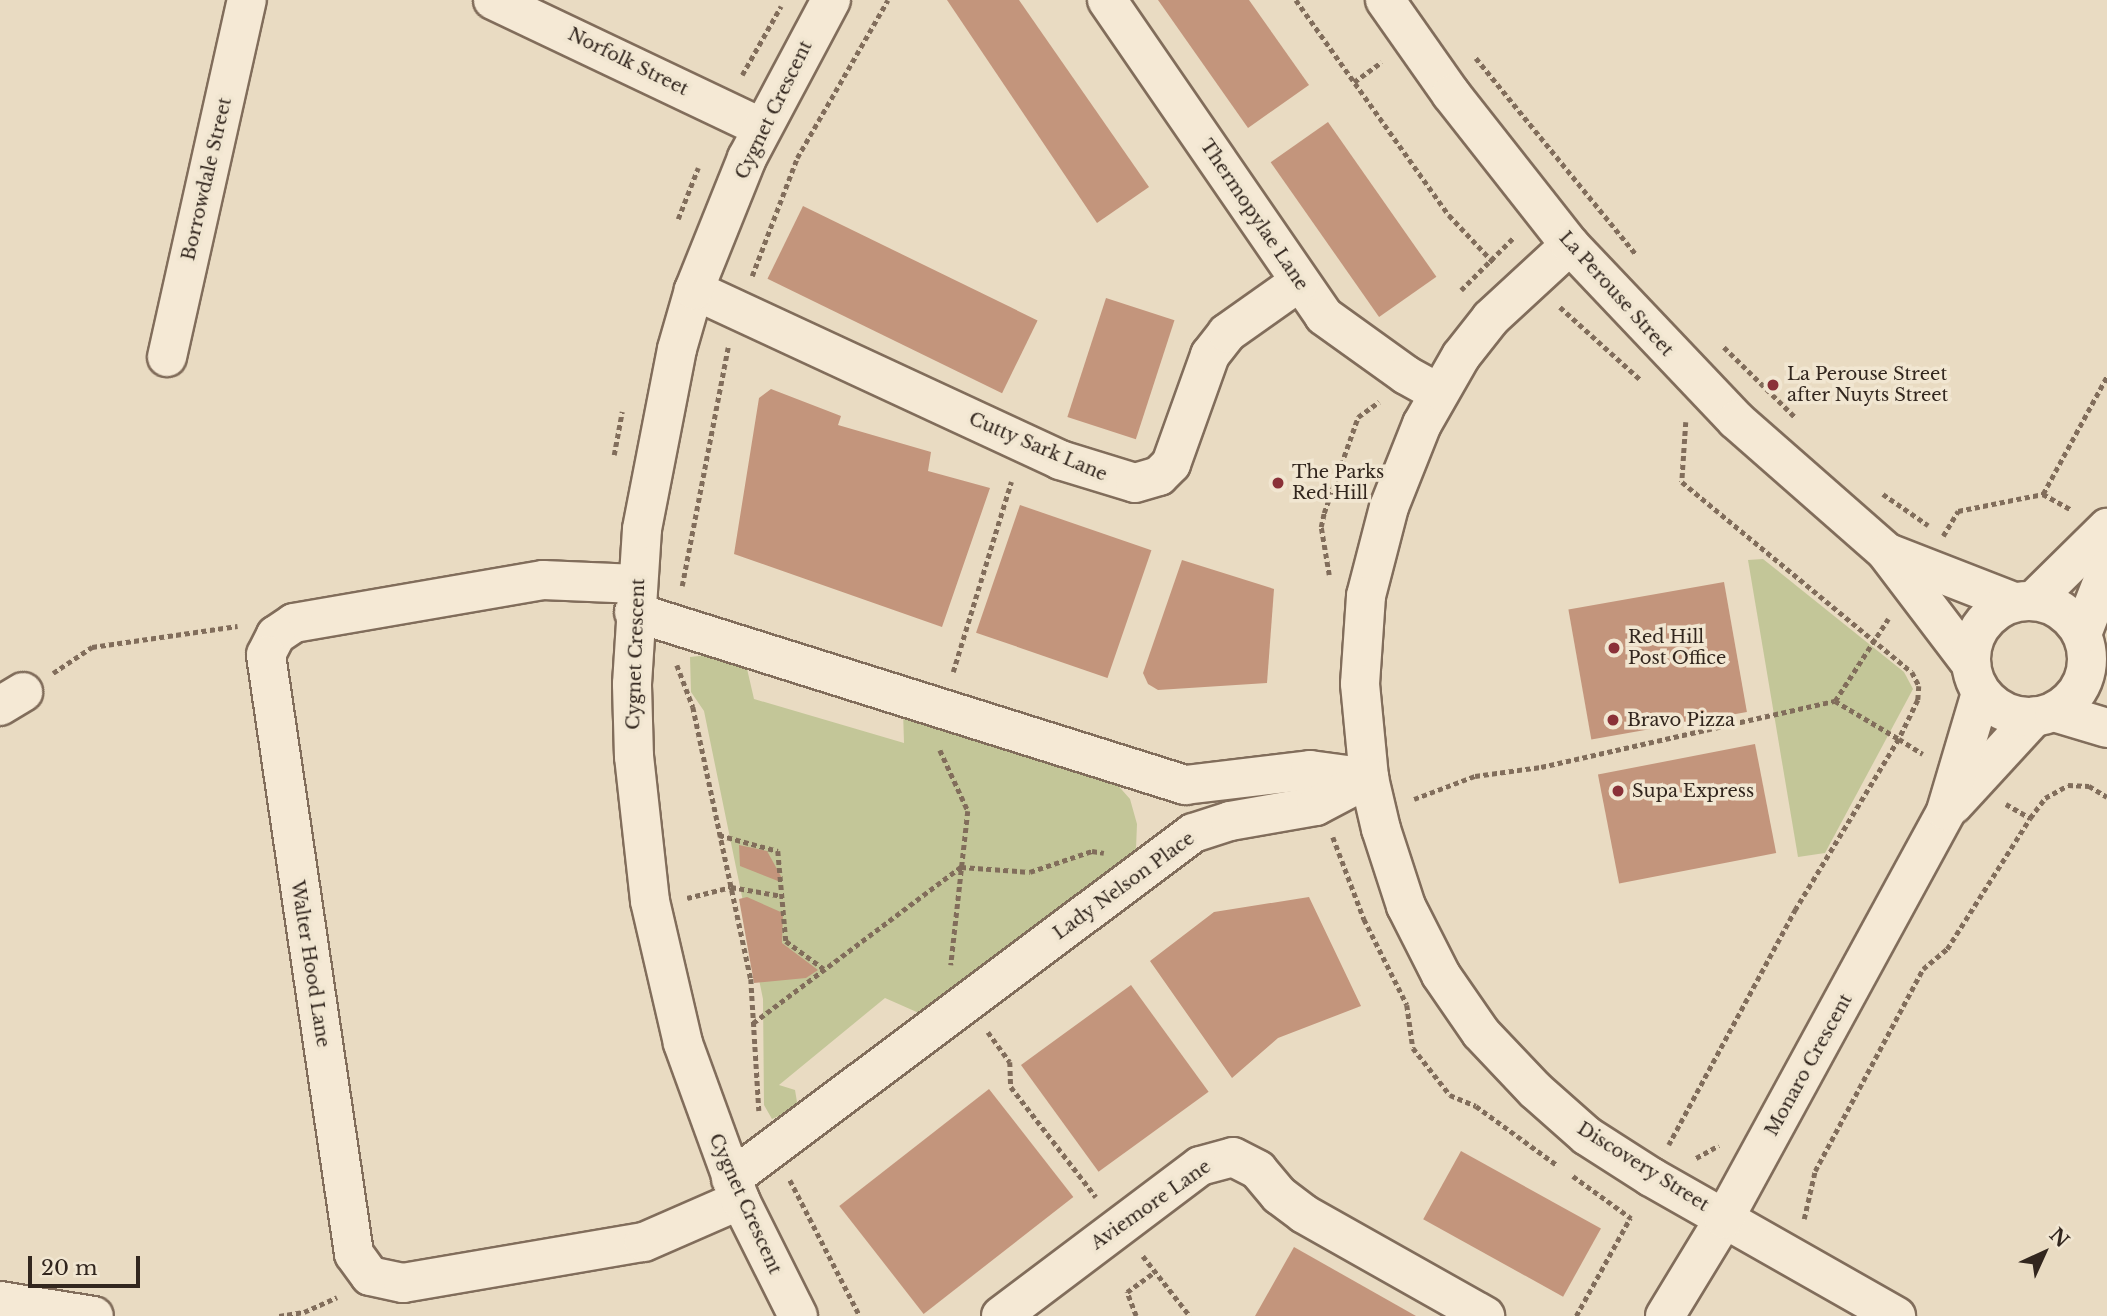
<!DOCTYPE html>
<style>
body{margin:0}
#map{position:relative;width:2107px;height:1316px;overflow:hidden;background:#e9dbc2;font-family:"Libre Baskerville",serif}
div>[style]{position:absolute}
.green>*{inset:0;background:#c3c698}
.building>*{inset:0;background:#c3957c;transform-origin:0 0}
.path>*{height:4.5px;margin-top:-2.25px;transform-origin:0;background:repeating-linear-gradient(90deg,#816d5b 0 5px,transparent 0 8.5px)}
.roads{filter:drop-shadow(2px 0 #816d5b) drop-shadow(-2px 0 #816d5b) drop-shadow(0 2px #816d5b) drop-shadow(0 -2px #816d5b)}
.minor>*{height:38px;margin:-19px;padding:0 19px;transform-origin:19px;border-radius:19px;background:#f5e9d5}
.tertiary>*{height:38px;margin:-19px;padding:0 19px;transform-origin:19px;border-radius:19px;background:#f5e9d5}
.tertiary>.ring{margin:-19px;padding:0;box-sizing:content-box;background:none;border:38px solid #f5e9d5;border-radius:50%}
.dots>*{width:19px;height:19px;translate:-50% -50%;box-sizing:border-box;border:4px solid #f1e6d1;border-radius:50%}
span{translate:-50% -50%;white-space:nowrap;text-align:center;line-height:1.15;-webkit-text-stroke:7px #f1e6d1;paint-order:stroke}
.street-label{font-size:18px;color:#32261e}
.poi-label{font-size:18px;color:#32261e}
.left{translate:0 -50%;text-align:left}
.north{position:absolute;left:2009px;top:1218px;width:70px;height:70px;-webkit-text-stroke:5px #f1e6d1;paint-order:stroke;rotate:45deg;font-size:19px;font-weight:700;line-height:28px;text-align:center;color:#32261e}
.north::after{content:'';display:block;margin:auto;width:24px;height:32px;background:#32261e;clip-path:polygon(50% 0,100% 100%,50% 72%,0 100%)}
.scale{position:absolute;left:28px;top:1256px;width:112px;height:32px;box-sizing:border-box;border:4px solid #32261e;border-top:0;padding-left:9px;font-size:21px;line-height:24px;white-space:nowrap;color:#32261e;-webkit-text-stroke:5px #f1e6d1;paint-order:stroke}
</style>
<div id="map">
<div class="green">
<i style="clip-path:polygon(1763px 559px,1904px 672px,1913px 689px,1825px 853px,1798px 857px,1748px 560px)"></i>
<i style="clip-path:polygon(708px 655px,745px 660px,754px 699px,904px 743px,903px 711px,1114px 781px,1130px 799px,1137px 824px,1136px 849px,1123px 869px,928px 1017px,885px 998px,779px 1085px,795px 1090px,798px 1108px,772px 1119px,764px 1105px,763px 999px,704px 711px,691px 692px,690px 657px)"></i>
</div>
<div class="building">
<i style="clip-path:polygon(947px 0,1019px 0,1149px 187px,1097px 223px)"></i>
<i style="clip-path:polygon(1158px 0,1249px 0,1309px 85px,1248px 128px)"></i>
<i style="left:1328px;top:122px;width:189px;height:70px;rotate:55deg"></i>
<i style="left:803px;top:206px;width:261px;height:81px;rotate:26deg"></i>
<i style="left:1106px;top:298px;width:72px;height:125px;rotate:18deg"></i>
<i style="clip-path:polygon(771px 389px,841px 416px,838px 425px,931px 452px,928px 471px,990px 488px,942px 627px,734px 554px,759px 398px)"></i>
<i style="left:1020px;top:505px;width:139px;height:135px;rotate:19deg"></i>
<i style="clip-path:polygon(1182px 560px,1274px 589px,1267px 683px,1158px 690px,1148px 684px,1143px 673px)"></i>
<i style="left:1724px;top:582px;width:132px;height:158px;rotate:80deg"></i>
<i style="left:1755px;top:744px;width:111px;height:160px;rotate:79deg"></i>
<i style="clip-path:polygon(739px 845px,767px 851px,782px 878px,778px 881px,740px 866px)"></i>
<i style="clip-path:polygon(747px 897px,783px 913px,782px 943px,818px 970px,806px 978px,754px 983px,739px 899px)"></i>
<i style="clip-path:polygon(1309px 897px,1361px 1006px,1278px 1038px,1232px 1078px,1150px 961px,1214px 912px)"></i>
<i style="left:1131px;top:985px;width:132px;height:136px;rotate:54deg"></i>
<i style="left:989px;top:1089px;width:137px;height:190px;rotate:52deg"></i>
<i style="left:1461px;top:1151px;width:160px;height:78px;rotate:29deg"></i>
<i style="clip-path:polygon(1294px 1247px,1416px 1316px,1255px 1316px)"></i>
</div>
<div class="path">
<i style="left:1296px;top:0;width:264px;rotate:54.6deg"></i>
<i style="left:1449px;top:215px;width:67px;rotate:46.8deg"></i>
<i style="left:1476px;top:58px;width:253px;rotate:50.8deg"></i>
<i style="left:742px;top:75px;width:79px;rotate:-60.5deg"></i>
<i style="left:1354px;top:82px;width:34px;rotate:-36deg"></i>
<i style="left:678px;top:219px;width:55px;rotate:-68.6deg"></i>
<i style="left:752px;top:276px;width:126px;rotate:-69.1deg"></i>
<i style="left:797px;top:158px;width:182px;rotate:-60.1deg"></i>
<i style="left:1461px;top:290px;width:75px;rotate:-45deg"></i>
<i style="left:1560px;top:307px;width:110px;rotate:42.1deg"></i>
<i style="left:1724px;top:347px;width:100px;rotate:44.6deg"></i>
<i style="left:1686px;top:422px;width:60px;rotate:93.8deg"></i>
<i style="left:1682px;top:482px;width:298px;rotate:39.6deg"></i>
<i style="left:1912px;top:672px;width:16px;rotate:63deg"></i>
<i style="left:1919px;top:686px;width:14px;rotate:94deg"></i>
<i style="left:1918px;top:700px;width:43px;rotate:116deg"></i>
<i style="left:1899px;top:739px;width:28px;rotate:32deg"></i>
<i style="left:614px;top:455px;width:44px;rotate:-79.5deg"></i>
<i style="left:1883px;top:494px;width:55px;rotate:34.6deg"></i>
<i style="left:2043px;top:494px;width:134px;rotate:-61.5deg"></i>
<i style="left:1943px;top:536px;width:29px;rotate:-59deg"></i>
<i style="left:1958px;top:511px;width:87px;rotate:-11.3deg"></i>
<i style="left:2043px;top:494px;width:33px;rotate:29deg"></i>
<i style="left:1329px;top:575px;width:49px;rotate:-99.5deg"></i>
<i style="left:1321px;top:527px;width:14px;rotate:-78deg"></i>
<i style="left:1324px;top:513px;width:102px;rotate:-70.5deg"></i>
<i style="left:1358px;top:417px;width:26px;rotate:-36deg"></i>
<i style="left:682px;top:586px;width:243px;rotate:-79.1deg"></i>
<i style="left:677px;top:665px;width:45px;rotate:69.1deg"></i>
<i style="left:693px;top:707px;width:278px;rotate:78deg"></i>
<i style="left:751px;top:979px;width:132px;rotate:86.5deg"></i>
<i style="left:953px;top:672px;width:199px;rotate:-73deg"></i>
<i style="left:53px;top:673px;width:47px;rotate:-33.7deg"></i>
<i style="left:92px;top:647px;width:147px;rotate:-8.2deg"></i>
<i style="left:1835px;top:701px;width:98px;rotate:-57.1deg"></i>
<i style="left:940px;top:750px;width:67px;rotate:65.3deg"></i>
<i style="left:968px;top:811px;width:155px;rotate:96.3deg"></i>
<i style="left:1414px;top:799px;width:65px;rotate:-20.7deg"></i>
<i style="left:1475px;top:776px;width:67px;rotate:-7.8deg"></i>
<i style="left:1541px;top:767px;width:301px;rotate:-12.7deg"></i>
<i style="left:1835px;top:701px;width:74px;rotate:30.7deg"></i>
<i style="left:1899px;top:739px;width:199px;rotate:121.2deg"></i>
<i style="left:1796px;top:909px;width:268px;rotate:118.3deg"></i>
<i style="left:2006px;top:804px;width:28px;rotate:30deg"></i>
<i style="left:2030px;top:818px;width:25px;rotate:-53deg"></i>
<i style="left:2045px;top:798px;width:26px;rotate:-29deg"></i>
<i style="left:2068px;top:785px;width:21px;rotate:3deg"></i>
<i style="left:2089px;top:786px;width:21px;rotate:31deg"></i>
<i style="left:719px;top:835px;width:61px;rotate:15.2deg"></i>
<i style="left:778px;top:851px;width:90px;rotate:84.9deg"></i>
<i style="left:786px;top:941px;width:47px;rotate:36.4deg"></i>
<i style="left:1333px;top:837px;width:88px;rotate:69.3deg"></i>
<i style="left:1364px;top:919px;width:96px;rotate:63.4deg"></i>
<i style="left:1407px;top:1005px;width:43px;rotate:82.1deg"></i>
<i style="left:1413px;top:1048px;width:60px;rotate:51.8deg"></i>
<i style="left:1450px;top:1095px;width:28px;rotate:23deg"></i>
<i style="left:1476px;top:1106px;width:100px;rotate:36.1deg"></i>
<i style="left:687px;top:898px;width:45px;rotate:-14deg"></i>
<i style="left:731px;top:887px;width:52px;rotate:10deg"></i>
<i style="left:753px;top:1023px;width:260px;rotate:-36.9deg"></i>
<i style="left:961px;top:867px;width:69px;rotate:4.1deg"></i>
<i style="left:1030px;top:872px;width:65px;rotate:-18.7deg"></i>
<i style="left:1092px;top:851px;width:12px;rotate:9deg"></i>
<i style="left:988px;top:1032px;width:37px;rotate:54deg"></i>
<i style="left:1010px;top:1062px;width:25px;rotate:88deg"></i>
<i style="left:1011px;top:1087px;width:139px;rotate:52.3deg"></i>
<i style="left:1696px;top:1158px;width:26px;rotate:-29deg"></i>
<i style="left:1573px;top:1176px;width:72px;rotate:35.9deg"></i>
<i style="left:790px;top:1180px;width:153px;rotate:62.8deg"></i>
<i style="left:1804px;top:1219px;width:49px;rotate:-77.1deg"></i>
<i style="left:1815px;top:1171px;width:229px;rotate:-61.9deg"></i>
<i style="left:1923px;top:969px;width:31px;rotate:-40deg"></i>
<i style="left:1947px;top:949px;width:155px;rotate:-57.6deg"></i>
<i style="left:1143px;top:1256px;width:76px;rotate:51.9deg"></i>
<i style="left:279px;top:1316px;width:25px;rotate:-9deg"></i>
<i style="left:304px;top:1312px;width:36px;rotate:-24deg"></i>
<i style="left:1136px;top:1316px;width:26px;rotate:-111deg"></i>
<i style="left:1127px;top:1292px;width:34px;rotate:-36deg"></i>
<i style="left:1576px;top:1316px;width:112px;rotate:-61.1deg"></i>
</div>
<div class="roads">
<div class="minor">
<i style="left:493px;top:0;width:297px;rotate:25.4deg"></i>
<i style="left:1107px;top:0;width:383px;rotate:55.5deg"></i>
<i style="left:1324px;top:316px;width:101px;rotate:35.7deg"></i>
<i style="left:1406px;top:375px;width:37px;rotate:29deg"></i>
<i style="left:1570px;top:245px;width:108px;rotate:137.3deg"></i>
<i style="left:1491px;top:318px;width:48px;rotate:128.3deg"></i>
<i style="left:1461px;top:356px;width:78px;rotate:119.8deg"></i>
<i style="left:1422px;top:424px;width:89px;rotate:111.7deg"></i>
<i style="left:1389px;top:507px;width:92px;rotate:104.5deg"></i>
<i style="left:1366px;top:596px;width:88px;rotate:93.9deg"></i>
<i style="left:1360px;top:684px;width:94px;rotate:84.5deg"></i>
<i style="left:1369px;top:778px;width:52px;rotate:76.8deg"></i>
<i style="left:1381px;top:829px;width:81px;rotate:72deg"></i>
<i style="left:1406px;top:906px;width:77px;rotate:63.1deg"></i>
<i style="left:1441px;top:975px;width:70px;rotate:55.4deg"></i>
<i style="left:1481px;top:1033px;width:79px;rotate:46.5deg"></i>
<i style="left:1535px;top:1090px;width:69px;rotate:41.5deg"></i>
<i style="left:1587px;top:1136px;width:76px;rotate:32.6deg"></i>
<i style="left:1651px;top:1177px;width:282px;rotate:29.6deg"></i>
<i style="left:694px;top:290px;width:404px;rotate:24.9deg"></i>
<i style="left:1060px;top:460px;width:78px;rotate:17deg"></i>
<i style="left:1135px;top:483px;width:25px;rotate:-16deg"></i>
<i style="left:1159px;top:476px;width:17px;rotate:-45deg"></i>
<i style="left:1171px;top:464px;width:116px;rotate:-70.3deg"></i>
<i style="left:1210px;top:355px;width:28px;rotate:-52deg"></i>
<i style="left:1227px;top:333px;width:88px;rotate:-35.3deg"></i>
<i style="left:167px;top:357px;width:366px;rotate:-77.4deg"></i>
<i style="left:637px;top:584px;width:94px;rotate:-177.6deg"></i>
<i style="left:543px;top:580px;width:253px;rotate:170.2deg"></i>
<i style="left:294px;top:623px;width:22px;rotate:146deg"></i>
<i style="left:276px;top:635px;width:22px;rotate:117deg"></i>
<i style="left:266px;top:655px;width:605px;rotate:81.64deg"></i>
<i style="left:354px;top:1254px;width:27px;rotate:54deg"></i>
<i style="left:370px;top:1276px;width:34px;rotate:12deg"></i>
<i style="left:403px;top:1283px;width:244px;rotate:-9.7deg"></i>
<i style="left:644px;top:1242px;width:105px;rotate:-23.6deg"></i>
<i style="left:634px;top:612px;width:578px;rotate:17.43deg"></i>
<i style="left:1185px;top:785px;width:126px;rotate:-6.8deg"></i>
<i style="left:1310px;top:770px;width:60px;rotate:7.7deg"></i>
<i style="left:0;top:706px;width:27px;rotate:-31deg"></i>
<i style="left:1953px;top:805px;width:120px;rotate:-47.4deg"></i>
<i style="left:731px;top:1179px;width:577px;rotate:-36.83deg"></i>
<i style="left:1193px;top:833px;width:39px;rotate:-18deg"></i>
<i style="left:1230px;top:821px;width:87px;rotate:-9.9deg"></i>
<i style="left:1316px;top:806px;width:60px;rotate:-27.8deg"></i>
<i style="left:0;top:1301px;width:95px;rotate:9.1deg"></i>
<i style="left:798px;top:1316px;width:130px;rotate:-116.6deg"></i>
<i style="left:740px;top:1200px;width:167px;rotate:-110deg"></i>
<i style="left:683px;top:1043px;width:146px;rotate:-103.1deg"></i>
<i style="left:650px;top:901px;width:145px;rotate:-96.3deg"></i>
<i style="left:634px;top:757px;width:73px;rotate:-91.6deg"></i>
<i style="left:632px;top:684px;width:155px;rotate:-86.3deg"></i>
<i style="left:642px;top:529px;width:183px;rotate:-79deg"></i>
<i style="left:677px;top:349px;width:61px;rotate:-73.9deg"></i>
<i style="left:694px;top:290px;width:142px;rotate:-68.1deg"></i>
<i style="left:747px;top:158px;width:179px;rotate:-62deg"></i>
<i style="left:1001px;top:1316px;width:249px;rotate:-37deg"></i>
<i style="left:1200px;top:1166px;width:34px;rotate:-15deg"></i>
<i style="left:1233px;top:1157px;width:28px;rotate:27deg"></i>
<i style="left:1258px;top:1170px;width:33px;rotate:50deg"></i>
<i style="left:1279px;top:1195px;width:31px;rotate:37deg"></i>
<i style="left:1304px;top:1214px;width:208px;rotate:29.4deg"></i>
<i style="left:1665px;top:1316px;width:114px;rotate:-58.7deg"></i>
<i style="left:1724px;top:1219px;width:464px;rotate:-61.4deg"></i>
<i style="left:1946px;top:811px;width:123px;rotate:-73.5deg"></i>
</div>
<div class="tertiary">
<i style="left:1385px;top:0;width:115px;rotate:54.9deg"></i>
<i style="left:1451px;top:94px;width:192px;rotate:51.8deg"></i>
<i style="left:1570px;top:245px;width:241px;rotate:46.5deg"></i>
<i style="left:1736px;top:420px;width:200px;rotate:41.3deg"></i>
<i style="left:1886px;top:552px;width:141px;rotate:52.8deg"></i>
<i style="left:1888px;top:553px;width:135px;rotate:21.3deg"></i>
<i style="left:2034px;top:600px;width:103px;rotate:-44.6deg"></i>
<i class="ring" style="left:1971px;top:601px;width:78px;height:78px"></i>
<i style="left:2082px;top:634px;width:69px;rotate:-68.7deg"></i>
<i style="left:2054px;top:712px;width:55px;rotate:16.8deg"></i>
</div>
</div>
<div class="dots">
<i style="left:1773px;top:385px;background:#8a3138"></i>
<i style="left:1278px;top:483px;background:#8a3138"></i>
<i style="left:1614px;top:648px;background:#8a3138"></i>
<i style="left:1613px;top:720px;background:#8a3138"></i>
<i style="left:1618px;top:791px;background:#8a3138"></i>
</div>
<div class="street-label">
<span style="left:628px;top:62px;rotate:26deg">Norfolk Street</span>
<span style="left:774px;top:110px;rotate:-64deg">Cygnet Crescent</span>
<span style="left:207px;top:179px;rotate:-77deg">Borrowdale Street</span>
<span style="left:1254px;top:215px;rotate:56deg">Thermopylae Lane</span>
<span style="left:1616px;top:294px;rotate:48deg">La Perouse Street</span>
<span style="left:1038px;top:447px;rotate:23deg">Cutty Sark Lane</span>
<span style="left:636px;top:654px;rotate:-88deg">Cygnet Crescent</span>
<span style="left:1124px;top:886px;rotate:-36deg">Lady Nelson Place</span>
<span style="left:310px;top:964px;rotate:81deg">Walter Hood Lane</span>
<span style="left:1809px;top:1065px;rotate:-61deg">Monaro Crescent</span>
<span style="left:1643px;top:1167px;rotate:32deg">Discovery Street</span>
<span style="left:745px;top:1204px;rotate:66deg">Cygnet Crescent</span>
<span style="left:1151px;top:1205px;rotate:-35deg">Aviemore Lane</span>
</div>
<div class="poi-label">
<span class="left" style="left:1787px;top:385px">La Perouse Street<br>after Nuyts Street</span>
<span class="left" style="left:1292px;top:483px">The Parks<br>Red Hill</span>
<span class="left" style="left:1628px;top:648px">Red Hill<br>Post Office</span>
<span class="left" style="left:1627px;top:720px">Bravo Pizza</span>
<span class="left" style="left:1632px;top:791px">Supa Express</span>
</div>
<div class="north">N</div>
<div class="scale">20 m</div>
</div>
